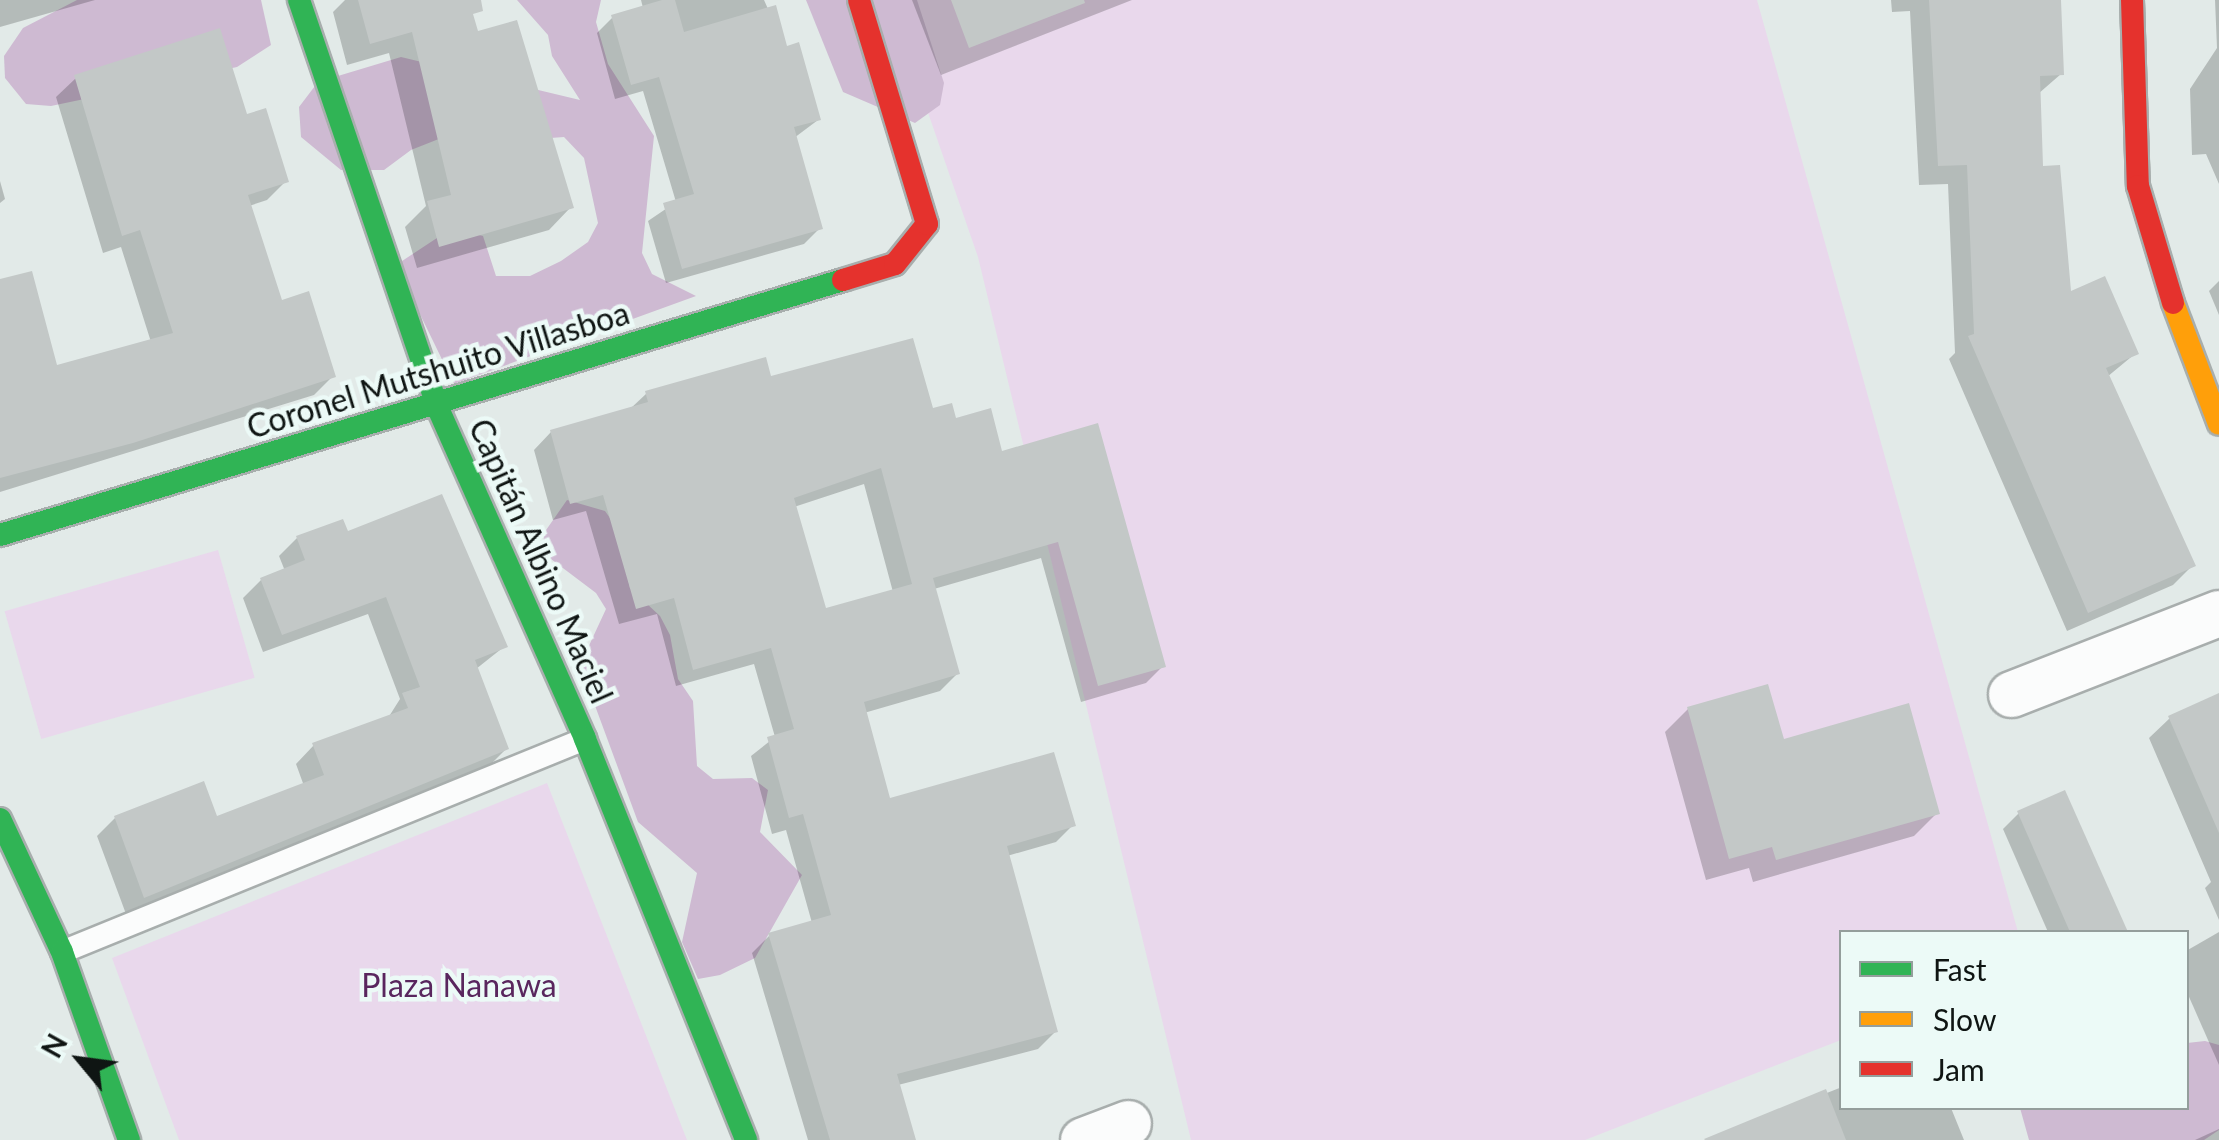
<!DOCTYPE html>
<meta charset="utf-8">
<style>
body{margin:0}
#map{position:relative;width:2219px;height:1140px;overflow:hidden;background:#e2eae8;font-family:Lato,sans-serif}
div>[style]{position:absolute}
.green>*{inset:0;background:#e9d8ec;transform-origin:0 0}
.forest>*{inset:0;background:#cebad2}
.shadow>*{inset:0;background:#0003}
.building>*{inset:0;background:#c3c8c7}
.roads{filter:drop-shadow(2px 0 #a8aead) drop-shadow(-2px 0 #a8aead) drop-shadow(0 2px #a8aead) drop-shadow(0 -2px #a8aead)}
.lane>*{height:22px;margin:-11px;padding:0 11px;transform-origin:11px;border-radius:11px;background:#fbfcfc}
.street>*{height:45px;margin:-22.5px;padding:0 22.5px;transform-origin:22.5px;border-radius:22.5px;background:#fbfcfc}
.fast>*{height:22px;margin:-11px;padding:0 11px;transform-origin:11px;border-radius:11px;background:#30b455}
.slow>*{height:22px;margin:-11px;padding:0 11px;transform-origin:11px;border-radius:11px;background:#ff9f0a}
.jam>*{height:22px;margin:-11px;padding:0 11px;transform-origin:11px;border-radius:11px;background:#e5322d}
span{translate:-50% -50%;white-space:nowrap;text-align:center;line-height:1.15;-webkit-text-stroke:9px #ecfaf7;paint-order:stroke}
.street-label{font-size:32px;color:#0f1513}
.park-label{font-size:32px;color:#59265e}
.legend{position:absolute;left:1839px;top:930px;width:350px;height:180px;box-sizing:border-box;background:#ecfaf7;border:2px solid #949e9c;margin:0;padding:12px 18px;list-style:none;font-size:30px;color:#0f1513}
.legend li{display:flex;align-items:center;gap:20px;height:50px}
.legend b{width:50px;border:2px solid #949e9c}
.north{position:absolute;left:30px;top:1010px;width:100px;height:100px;-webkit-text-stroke:8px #ecfaf7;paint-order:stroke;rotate:299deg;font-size:28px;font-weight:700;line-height:40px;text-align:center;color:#0f1513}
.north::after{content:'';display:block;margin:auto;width:35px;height:45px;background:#0f1513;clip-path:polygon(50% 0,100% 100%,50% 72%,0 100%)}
</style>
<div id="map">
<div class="green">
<i style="clip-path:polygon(889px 0,1757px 0,2018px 932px,1842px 932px,1841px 1040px,1585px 1140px,1191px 1140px,978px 257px)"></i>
<i style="left:218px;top:550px;width:133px;height:222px;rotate:74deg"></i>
<i style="clip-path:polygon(547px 783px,687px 1140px,179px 1140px,112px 958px)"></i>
</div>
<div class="forest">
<i style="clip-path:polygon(77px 0,261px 0,271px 45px,237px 67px,51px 106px,26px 104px,5px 78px,4px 56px,23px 28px)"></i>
<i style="clip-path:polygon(517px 0,601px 0,596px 22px,608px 64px,654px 136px,642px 253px,652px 274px,696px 296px,454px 384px,396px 265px,443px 234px,463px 231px,483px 236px,496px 276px,530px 276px,561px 261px,588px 242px,598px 223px,584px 158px,564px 137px,523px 140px,464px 129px,411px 150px,384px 170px,341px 170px,301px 137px,299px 107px,318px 82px,401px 57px,580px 100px,552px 56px,548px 35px)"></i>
<i style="clip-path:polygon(806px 0,917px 0,944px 83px,940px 105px,915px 123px,843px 92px)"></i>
<i style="clip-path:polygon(567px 500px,605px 511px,617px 528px,630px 588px,660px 616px,670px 635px,678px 679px,693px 701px,697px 766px,713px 779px,752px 778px,768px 790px,760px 832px,802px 875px,755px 958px,720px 975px,698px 979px,682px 942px,697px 873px,638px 822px,580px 665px,606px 609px,596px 593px,543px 553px,544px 533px)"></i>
<i style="clip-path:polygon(2205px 1041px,2219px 1045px,2219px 1130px,2204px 1140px,2029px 1140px,2020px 1108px,2186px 1108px,2187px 1043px)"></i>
</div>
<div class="shadow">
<i style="clip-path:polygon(0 0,95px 0,0 27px)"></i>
<i style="clip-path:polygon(345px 0,466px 0,476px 35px,571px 207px,549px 230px,417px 268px,405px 227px,426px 206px,389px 53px,347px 65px,333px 12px)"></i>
<i style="clip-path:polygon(641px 0,764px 0,818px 120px,794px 138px,820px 228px,804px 244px,666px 283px,648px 221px,676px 202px,643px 91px,615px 99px,597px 33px,613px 17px,643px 8px)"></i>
<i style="clip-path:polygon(912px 0,1132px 0,941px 75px)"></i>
<i style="clip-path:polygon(1891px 0,2058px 0,2061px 74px,2038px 94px,2040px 168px,2068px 295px,2136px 353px,2107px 377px,2193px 565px,2173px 585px,2067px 631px,1949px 359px,1955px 353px,1948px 184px,1919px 185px,1910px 11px,1892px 12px)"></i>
<i style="clip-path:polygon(2215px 0,2219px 0,2219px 184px,2206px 154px,2192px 155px,2190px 89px,2217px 48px)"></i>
<i style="clip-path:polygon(76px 78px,245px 117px,286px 181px,267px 200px,249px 206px,280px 303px,333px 376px,314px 395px,0 492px,0 282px,55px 368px,151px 342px,121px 247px,103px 253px,56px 97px)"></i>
<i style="clip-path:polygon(0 181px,5px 199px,0 203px)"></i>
<i style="clip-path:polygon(2219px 281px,2219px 315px,2209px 291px)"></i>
<i style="clip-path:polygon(evenodd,770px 379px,931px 411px,1001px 454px,1163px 666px,1146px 683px,1081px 702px,1041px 558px,934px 589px,957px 674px,940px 691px,864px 713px,889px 801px,1073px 825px,1056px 842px,1007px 856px,1055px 1032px,1038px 1049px,898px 1085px,913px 1140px,808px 1140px,752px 953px,769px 936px,812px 923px,786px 830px,772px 834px,751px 756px,775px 737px,754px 664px,676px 686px,657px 614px,619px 624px,586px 511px,553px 520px,534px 450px,551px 432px,630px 409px,647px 393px,770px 379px,864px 484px,893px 592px,824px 611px,794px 507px,864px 484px)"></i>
<i style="clip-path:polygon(347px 534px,505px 646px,476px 669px,506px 749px,488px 767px,126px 914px,97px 836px,115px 818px,216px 819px,304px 786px,296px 764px,314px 745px,388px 718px,400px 699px,368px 614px,263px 652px,243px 598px,261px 580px,285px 571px,279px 556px,297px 538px)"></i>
<i style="clip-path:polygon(2219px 696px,2219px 920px,2205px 888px,2211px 882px,2149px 738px,2170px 718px)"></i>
<i style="clip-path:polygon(1688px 709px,1782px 742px,1937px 813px,1914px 836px,1753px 882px,1749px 868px,1706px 880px,1665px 732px)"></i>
<i style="clip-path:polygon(2063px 794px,2125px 932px,2048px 932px,2003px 829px,2019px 813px)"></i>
<i style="clip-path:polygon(2219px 932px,2219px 1065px,2186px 990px,2186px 951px)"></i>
<i style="clip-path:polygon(1842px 1087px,1842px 1108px,1951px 1108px,1964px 1140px,1738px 1140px,1758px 1120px)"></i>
<i style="clip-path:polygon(2219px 1129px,2219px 1140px,2195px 1140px)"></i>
</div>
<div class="building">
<i style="clip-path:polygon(358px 0,481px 0,483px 11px,473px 14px,478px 31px,517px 20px,574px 208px,439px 247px,427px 201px,451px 195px,412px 32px,370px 44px)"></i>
<i style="clip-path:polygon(662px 0,675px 0,684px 32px,776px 5px,787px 46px,799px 42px,821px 120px,794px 127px,823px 229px,682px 269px,663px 203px,694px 194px,659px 77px,631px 85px,611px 15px)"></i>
<i style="clip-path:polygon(951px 0,1084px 0,1085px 3px,969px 48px)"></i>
<i style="clip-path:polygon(1929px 0,2061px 0,2064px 75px,2040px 76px,2043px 166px,2060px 165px,2071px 291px,2105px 276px,2139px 354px,2106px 368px,2196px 566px,2088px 613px,1968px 336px,1974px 334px,1967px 165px,1938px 166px)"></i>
<i style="clip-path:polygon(220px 28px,247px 114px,266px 108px,289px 182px,248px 195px,282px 300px,309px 291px,336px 377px,133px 443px,0 478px,0 279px,32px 271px,57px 365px,173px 333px,140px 230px,122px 236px,74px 75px)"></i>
<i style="clip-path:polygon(evenodd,913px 338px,933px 408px,952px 403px,956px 418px,991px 408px,1002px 451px,1098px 423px,1166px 667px,1098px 686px,1058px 542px,933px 578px,960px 674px,864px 702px,890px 798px,1054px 752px,1076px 826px,1007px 846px,1058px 1032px,897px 1074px,916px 1140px,830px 1140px,768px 933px,831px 915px,803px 814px,789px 818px,767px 737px,794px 729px,771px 648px,693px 670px,674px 598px,636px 609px,603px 495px,570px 504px,550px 430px,648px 402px,645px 391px,766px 357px,771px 376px,913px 338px,881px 468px,912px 584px,826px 608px,794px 498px,881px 468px)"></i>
<i style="clip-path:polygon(442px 494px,508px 647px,475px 660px,509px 749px,144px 898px,114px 816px,204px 781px,217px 816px,324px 775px,312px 743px,408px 708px,402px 693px,420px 687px,386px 597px,282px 635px,260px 578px,305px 560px,296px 536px,343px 519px,348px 531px)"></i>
<i style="clip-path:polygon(1768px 684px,1784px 739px,1909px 703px,1940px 814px,1776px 860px,1772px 847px,1729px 859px,1687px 707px)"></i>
<i style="clip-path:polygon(2219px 693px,2219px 833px,2168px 716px)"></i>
<i style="clip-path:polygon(2065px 790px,2128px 932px,2070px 932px,2017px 811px)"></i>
<i style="clip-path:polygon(1826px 1089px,1846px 1140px,1705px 1140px,1704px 1139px)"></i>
</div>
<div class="roads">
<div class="lane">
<i style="left:62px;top:952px;width:565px;rotate:-22.16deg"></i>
</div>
<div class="street">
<i style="left:2011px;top:694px;width:223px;rotate:-21.3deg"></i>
<i style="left:1083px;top:1140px;width:48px;rotate:-20.7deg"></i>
</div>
<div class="fast">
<i style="left:299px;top:0;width:429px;rotate:71.2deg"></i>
<i style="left:437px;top:406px;width:364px;rotate:66deg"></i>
<i style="left:585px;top:739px;width:432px;rotate:68.1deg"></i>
<i style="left:0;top:535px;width:881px;rotate:-16.83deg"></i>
<i style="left:0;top:819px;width:147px;rotate:65deg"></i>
<i style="left:62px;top:952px;width:200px;rotate:70.4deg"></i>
</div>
<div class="slow">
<i style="left:2173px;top:303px;width:129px;rotate:69.2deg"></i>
</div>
<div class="jam">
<i style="left:2132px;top:0;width:186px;rotate:88.2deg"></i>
<i style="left:2138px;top:186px;width:122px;rotate:73.3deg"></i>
<i style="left:843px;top:280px;width:54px;rotate:-17.1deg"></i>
<i style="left:895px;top:264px;width:51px;rotate:-51.3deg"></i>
<i style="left:927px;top:224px;width:234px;rotate:-106.9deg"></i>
</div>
</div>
<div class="street-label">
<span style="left:438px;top:370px;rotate:-17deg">Coronel Mutshuito Villasboa</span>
<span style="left:541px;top:561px;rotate:66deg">Capitán Albino Maciel</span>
</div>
<div class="park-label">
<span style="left:459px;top:985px">Plaza Nanawa</span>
</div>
<ul class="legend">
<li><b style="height:12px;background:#30b455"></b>Fast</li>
<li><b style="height:12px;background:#ff9f0a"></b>Slow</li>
<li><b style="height:12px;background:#e5322d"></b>Jam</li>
</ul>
<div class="north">N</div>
</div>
